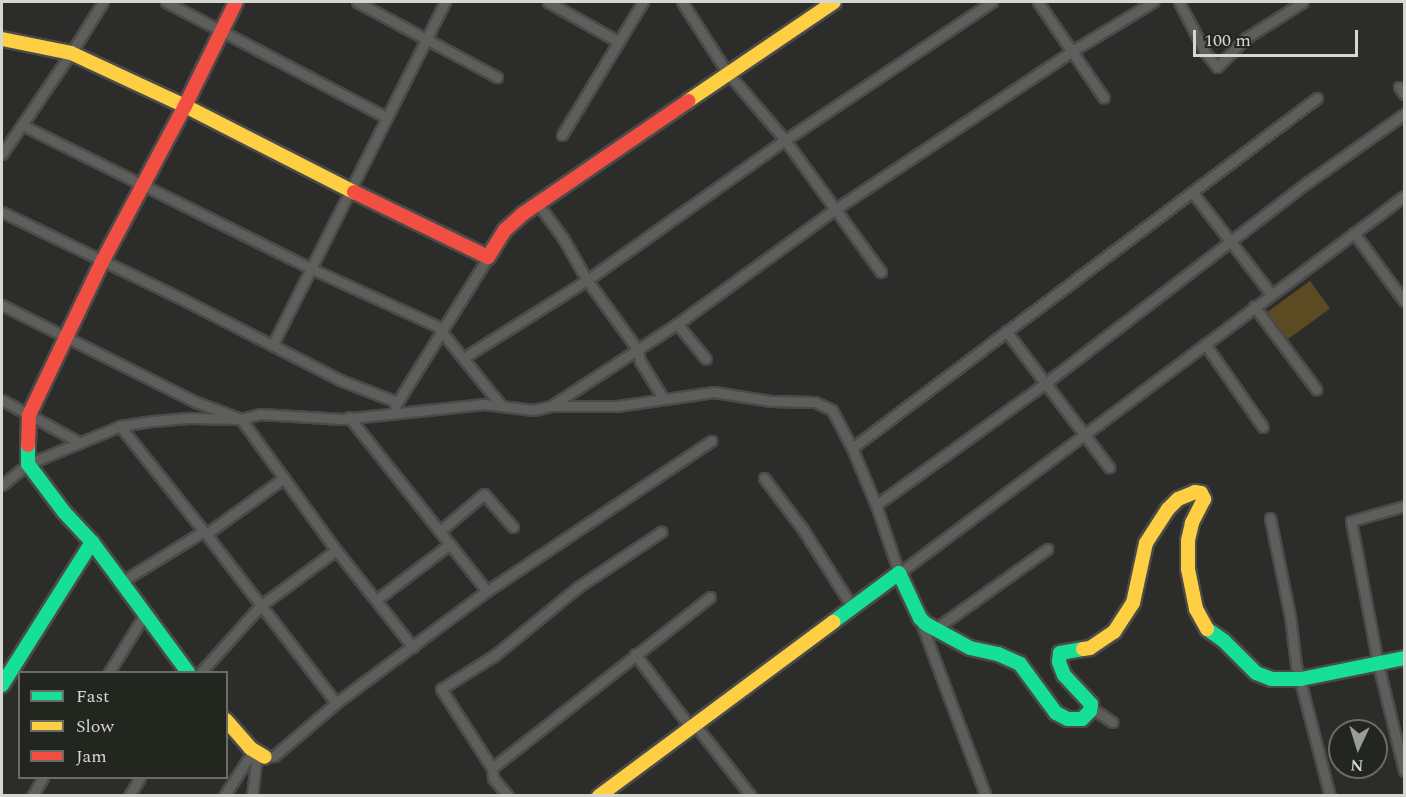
<!DOCTYPE html>
<style>
body{margin:0}
#map{position:relative;width:1406px;height:797px;overflow:hidden;background:#2c2d2a;font-family:Spectral,serif}
div>[style]{position:absolute}
.green>*{inset:0;background:#5c4a23;transform-origin:0 0}
.roads{filter:drop-shadow(2px 0 #4a4b49) drop-shadow(-2px 0 #4a4b49) drop-shadow(0 2px #4a4b49) drop-shadow(0 -2px #4a4b49)}
.street>*{height:9px;margin:-4.5px;padding:0 4.5px;transform-origin:4.5px;border-radius:4.5px;background:#5e5e5d}
.fast>*{height:14px;margin:-7px;padding:0 7px;transform-origin:7px;border-radius:7px;background:#16e098}
.slow>*{height:14px;margin:-7px;padding:0 7px;transform-origin:7px;border-radius:7px;background:#ffcf43}
.jam>*{height:14px;margin:-7px;padding:0 7px;transform-origin:7px;border-radius:7px;background:#f24e42}
span{translate:-50% -50%;white-space:nowrap;text-align:center;line-height:1.15;-webkit-text-stroke:4.5px #23251f;paint-order:stroke}
.frame{position:absolute;inset:0;border:3px solid #d5d7d3;pointer-events:none}
.legend{position:absolute;left:18px;top:671px;width:210px;height:108px;box-sizing:border-box;background:#23251f;border:2px solid #6a6c67;margin:0;padding:8px 10px;list-style:none;font-size:18px;color:#d5d7d3}
.legend li{display:flex;align-items:center;gap:12px;height:30px}
.legend b{width:30px;border:2px solid #6a6c67}
.north{position:absolute;left:1328px;top:719px;width:60px;height:60px;box-sizing:border-box;background:#23251f;border:2px solid #6a6c67;border-radius:50%;rotate:184deg;font-size:16px;font-weight:700;line-height:24px;text-align:center;color:#d5d7d3}
.north::after{content:'';display:block;margin:auto;width:21px;height:27px;background:#9a9c98;clip-path:polygon(50% 0,100% 100%,50% 72%,0 100%)}
.scale{position:absolute;left:1193px;top:30px;width:165px;height:27px;box-sizing:border-box;border:3px solid #d5d7d3;border-top:0;padding-left:8px;font-size:18px;line-height:21px;white-space:nowrap;color:#d5d7d3;-webkit-text-stroke:4px #23251f;paint-order:stroke}
</style>
<div id="map">
<div class="green">
<i style="left:1310px;top:281px;width:34px;height:54px;rotate:54deg"></i>
</div>
<div class="roads">
<div class="street">
<i style="left:166px;top:2px;width:248px;rotate:27.6deg"></i>
<i style="left:357px;top:2px;width:159px;rotate:28.2deg"></i>
<i style="left:548px;top:2px;width:81px;rotate:29.4deg"></i>
<i style="left:682px;top:2px;width:83px;rotate:57.3deg"></i>
<i style="left:727px;top:72px;width:89px;rotate:49.5deg"></i>
<i style="left:785px;top:140px;width:163px;rotate:54deg"></i>
<i style="left:1038px;top:2px;width:116px;rotate:55.5deg"></i>
<i style="left:1179px;top:2px;width:56px;rotate:62.5deg"></i>
<i style="left:1205px;top:52px;width:19px;rotate:51deg"></i>
<i style="left:1217px;top:67px;width:41px;rotate:-45deg"></i>
<i style="left:1246px;top:38px;width:67px;rotate:-32.3deg"></i>
<i style="left:1399px;top:87px;width:9px;rotate:54deg"></i>
<i style="left:22px;top:125px;width:324px;rotate:26.4deg"></i>
<i style="left:312px;top:269px;width:137px;rotate:24.5deg"></i>
<i style="left:437px;top:326px;width:100px;rotate:51.1deg"></i>
<i style="left:562px;top:135px;width:156px;rotate:-58.7deg"></i>
<i style="left:2px;top:154px;width:122px;rotate:-55.7deg"></i>
<i style="left:71px;top:53px;width:60px;rotate:-57.9deg"></i>
<i style="left:1193px;top:193px;width:128px;rotate:52.3deg"></i>
<i style="left:538px;top:204px;width:42px;rotate:53.7deg"></i>
<i style="left:563px;top:238px;width:48px;rotate:60.3deg"></i>
<i style="left:587px;top:280px;width:87px;rotate:53.9deg"></i>
<i style="left:638px;top:350px;width:11px;rotate:80deg"></i>
<i style="left:640px;top:361px;width:44px;rotate:58.1deg"></i>
<i style="left:2px;top:212px;width:198px;rotate:25.8deg"></i>
<i style="left:180px;top:298px;width:180px;rotate:27.1deg"></i>
<i style="left:340px;top:380px;width:61px;rotate:21.1deg"></i>
<i style="left:1354px;top:233px;width:84px;rotate:53.7deg"></i>
<i style="left:2px;top:305px;width:217px;rotate:26.6deg"></i>
<i style="left:196px;top:402px;width:48px;rotate:20.7deg"></i>
<i style="left:241px;top:419px;width:162px;rotate:54.1deg"></i>
<i style="left:336px;top:550px;width:124px;rotate:51.6deg"></i>
<i style="left:1254px;top:306px;width:104px;rotate:53.2deg"></i>
<i style="left:677px;top:324px;width:45px;rotate:50.4deg"></i>
<i style="left:1006px;top:331px;width:171px;rotate:52.9deg"></i>
<i style="left:273px;top:344px;width:383px;rotate:-63.3deg"></i>
<i style="left:1205px;top:344px;width:101px;rotate:55.1deg"></i>
<i style="left:463px;top:358px;width:146px;rotate:-32.2deg"></i>
<i style="left:587px;top:280px;width:242px;rotate:-35.3deg"></i>
<i style="left:785px;top:140px;width:249px;rotate:-33.7deg"></i>
<i style="left:2px;top:400px;width:88px;rotate:28.6deg"></i>
<i style="left:395px;top:406px;width:176px;rotate:-58deg"></i>
<i style="left:551px;top:406px;width:150px;rotate:-33.1deg"></i>
<i style="left:677px;top:324px;width:194px;rotate:-36deg"></i>
<i style="left:834px;top:210px;width:286px;rotate:-33.7deg"></i>
<i style="left:1072px;top:51px;width:95px;rotate:-31.2deg"></i>
<i style="left:349px;top:417px;width:222px;rotate:51.6deg"></i>
<i style="left:120px;top:426px;width:138px;rotate:51.5deg"></i>
<i style="left:206px;top:534px;width:213px;rotate:52.4deg"></i>
<i style="left:852px;top:448px;width:582px;rotate:-36.97deg"></i>
<i style="left:764px;top:478px;width:63px;rotate:52.8deg"></i>
<i style="left:802px;top:528px;width:95px;rotate:57.5deg"></i>
<i style="left:2px;top:485px;width:33px;rotate:-39deg"></i>
<i style="left:28px;top:464px;width:100px;rotate:-22.4deg"></i>
<i style="left:120px;top:426px;width:33px;rotate:-9deg"></i>
<i style="left:153px;top:421px;width:38px;rotate:-5deg"></i>
<i style="left:191px;top:418px;width:50px;rotate:1.1deg"></i>
<i style="left:241px;top:419px;width:20px;rotate:-15deg"></i>
<i style="left:260px;top:414px;width:82px;rotate:3.5deg"></i>
<i style="left:342px;top:419px;width:143px;rotate:-6deg"></i>
<i style="left:484px;top:404px;width:50px;rotate:6.8deg"></i>
<i style="left:534px;top:410px;width:17px;rotate:-13deg"></i>
<i style="left:551px;top:406px;width:66px"></i>
<i style="left:617px;top:406px;width:98px;rotate:-8.2deg"></i>
<i style="left:714px;top:392px;width:58px;rotate:9deg"></i>
<i style="left:771px;top:401px;width:44px;rotate:1.3deg"></i>
<i style="left:815px;top:402px;width:19px;rotate:25deg"></i>
<i style="left:832px;top:410px;width:43px;rotate:62.2deg"></i>
<i style="left:852px;top:448px;width:62px;rotate:67.2deg"></i>
<i style="left:876px;top:505px;width:72px;rotate:71.3deg"></i>
<i style="left:899px;top:573px;width:630px;rotate:-36.74deg"></i>
<i style="left:876px;top:505px;width:211px;rotate:-35.7deg"></i>
<i style="left:1047px;top:382px;width:329px;rotate:-37.5deg"></i>
<i style="left:1308px;top:182px;width:118px;rotate:-35.3deg"></i>
<i style="left:1404px;top:506px;width:55px;rotate:164.2deg"></i>
<i style="left:1351px;top:521px;width:146px;rotate:79.3deg"></i>
<i style="left:1378px;top:664px;width:110px;rotate:76.3deg"></i>
<i style="left:1270px;top:518px;width:100px;rotate:78.5deg"></i>
<i style="left:1290px;top:616px;width:49px;rotate:83deg"></i>
<i style="left:1296px;top:665px;width:135px;rotate:75.5deg"></i>
<i style="left:440px;top:531px;width:57px;rotate:-40.1deg"></i>
<i style="left:484px;top:494px;width:44px;rotate:48.7deg"></i>
<i style="left:206px;top:534px;width:96px;rotate:-35.7deg"></i>
<i style="left:121px;top:582px;width:97px;rotate:-31.6deg"></i>
<i style="left:376px;top:600px;width:93px;rotate:-37.1deg"></i>
<i style="left:920px;top:620px;width:186px;rotate:69.5deg"></i>
<i style="left:935px;top:629px;width:138px;rotate:-35.5deg"></i>
<i style="left:635px;top:654px;width:93px;rotate:52.9deg"></i>
<i style="left:109px;top:672px;width:68px;rotate:-58.2deg"></i>
<i style="left:201px;top:672px;width:89px;rotate:-48.2deg"></i>
<i style="left:260px;top:606px;width:94px;rotate:-36.4deg"></i>
<i style="left:1090px;top:707px;width:27px;rotate:34deg"></i>
<i style="left:696px;top:726px;width:89px;rotate:51.8deg"></i>
<i style="left:265px;top:757px;width:9px;rotate:-6deg"></i>
<i style="left:274px;top:756px;width:82px;rotate:-40.5deg"></i>
<i style="left:336px;top:703px;width:188px;rotate:-36.6deg"></i>
<i style="left:487px;top:591px;width:270px;rotate:-33.8deg"></i>
<i style="left:492px;top:768px;width:277px;rotate:-38.1deg"></i>
<i style="left:32px;top:796px;width:21px;rotate:-59deg"></i>
<i style="left:129px;top:796px;width:21px;rotate:-59deg"></i>
<i style="left:224px;top:796px;width:54px;rotate:-57.2deg"></i>
<i style="left:252px;top:796px;width:42px;rotate:-83.2deg"></i>
<i style="left:508px;top:796px;width:23px;rotate:-130deg"></i>
<i style="left:493px;top:778px;width:10px;rotate:-96deg"></i>
<i style="left:492px;top:768px;width:94px;rotate:-122.8deg"></i>
<i style="left:441px;top:689px;width:64px;rotate:-32.2deg"></i>
<i style="left:495px;top:655px;width:107px;rotate:-39.3deg"></i>
<i style="left:578px;top:587px;width:100px;rotate:-33.5deg"></i>
</div>
<div class="fast">
<i style="left:28px;top:445px;width:19px;rotate:90deg"></i>
<i style="left:28px;top:464px;width:60px;rotate:53.1deg"></i>
<i style="left:64px;top:512px;width:41px;rotate:47deg"></i>
<i style="left:92px;top:542px;width:162px;rotate:53.6deg"></i>
<i style="left:833px;top:622px;width:82px;rotate:-36.6deg"></i>
<i style="left:899px;top:573px;width:50px;rotate:65deg"></i>
<i style="left:920px;top:618px;width:8px;rotate:45deg"></i>
<i style="left:926px;top:624px;width:50px;rotate:28.6deg"></i>
<i style="left:970px;top:648px;width:29px;rotate:12deg"></i>
<i style="left:998px;top:654px;width:24px;rotate:24deg"></i>
<i style="left:1020px;top:664px;width:61px;rotate:53.7deg"></i>
<i style="left:1056px;top:713px;width:13px;rotate:27deg"></i>
<i style="left:1068px;top:719px;width:14px"></i>
<i style="left:1082px;top:719px;width:11px;rotate:-45deg"></i>
<i style="left:1090px;top:711px;width:7px;rotate:-82deg"></i>
<i style="left:1091px;top:704px;width:40px;rotate:-133deg"></i>
<i style="left:1064px;top:675px;width:14px;rotate:-111deg"></i>
<i style="left:1059px;top:662px;width:9px;rotate:-84deg"></i>
<i style="left:1060px;top:653px;width:23px;rotate:-10deg"></i>
<i style="left:1207px;top:629px;width:21px;rotate:35deg"></i>
<i style="left:1224px;top:641px;width:45px;rotate:45deg"></i>
<i style="left:1256px;top:673px;width:17px;rotate:21deg"></i>
<i style="left:1272px;top:679px;width:29px"></i>
<i style="left:1301px;top:679px;width:105px;rotate:-11.5deg"></i>
<i style="left:2px;top:685px;width:169px;rotate:-57.8deg"></i>
</div>
<div class="slow">
<i style="left:2px;top:39px;width:70px;rotate:11.5deg"></i>
<i style="left:71px;top:53px;width:126px;rotate:24.9deg"></i>
<i style="left:185px;top:106px;width:190px;rotate:27deg"></i>
<i style="left:688px;top:101px;width:176px;rotate:-34.1deg"></i>
<i style="left:1083px;top:649px;width:7px;rotate:-8deg"></i>
<i style="left:1090px;top:648px;width:29px;rotate:-34deg"></i>
<i style="left:1114px;top:632px;width:35px;rotate:-57deg"></i>
<i style="left:1133px;top:603px;width:61px;rotate:-77.8deg"></i>
<i style="left:1146px;top:543px;width:40px;rotate:-57.1deg"></i>
<i style="left:1168px;top:509px;width:14px;rotate:-45deg"></i>
<i style="left:1178px;top:499px;width:18px;rotate:-22deg"></i>
<i style="left:1195px;top:492px;width:6px;rotate:9deg"></i>
<i style="left:1201px;top:493px;width:7px;rotate:63deg"></i>
<i style="left:1204px;top:499px;width:27px;rotate:117deg"></i>
<i style="left:1192px;top:523px;width:18px;rotate:103deg"></i>
<i style="left:1188px;top:541px;width:28px;rotate:90deg"></i>
<i style="left:1188px;top:569px;width:41px;rotate:78.7deg"></i>
<i style="left:1196px;top:609px;width:23px;rotate:61deg"></i>
<i style="left:226px;top:720px;width:37px;rotate:49deg"></i>
<i style="left:250px;top:748px;width:17px;rotate:31deg"></i>
<i style="left:599px;top:796px;width:292px;rotate:-36.6deg"></i>
</div>
<div class="jam">
<i style="left:354px;top:192px;width:149px;rotate:25.9deg"></i>
<i style="left:488px;top:257px;width:32px;rotate:-58deg"></i>
<i style="left:505px;top:230px;width:25px;rotate:-42deg"></i>
<i style="left:524px;top:213px;width:199px;rotate:-34.3deg"></i>
<i style="left:28px;top:445px;width:30px;rotate:-88deg"></i>
<i style="left:29px;top:415px;width:170px;rotate:-64.5deg"></i>
<i style="left:102px;top:262px;width:177px;rotate:-62deg"></i>
<i style="left:185px;top:106px;width:116px;rotate:-63.9deg"></i>
</div>
</div>
<div class="frame"></div>
<ul class="legend">
<li><b style="height:8px;background:#16e098"></b>Fast</li>
<li><b style="height:8px;background:#ffcf43"></b>Slow</li>
<li><b style="height:8px;background:#f24e42"></b>Jam</li>
</ul>
<div class="north">N</div>
<div class="scale">100 m</div>
</div>
